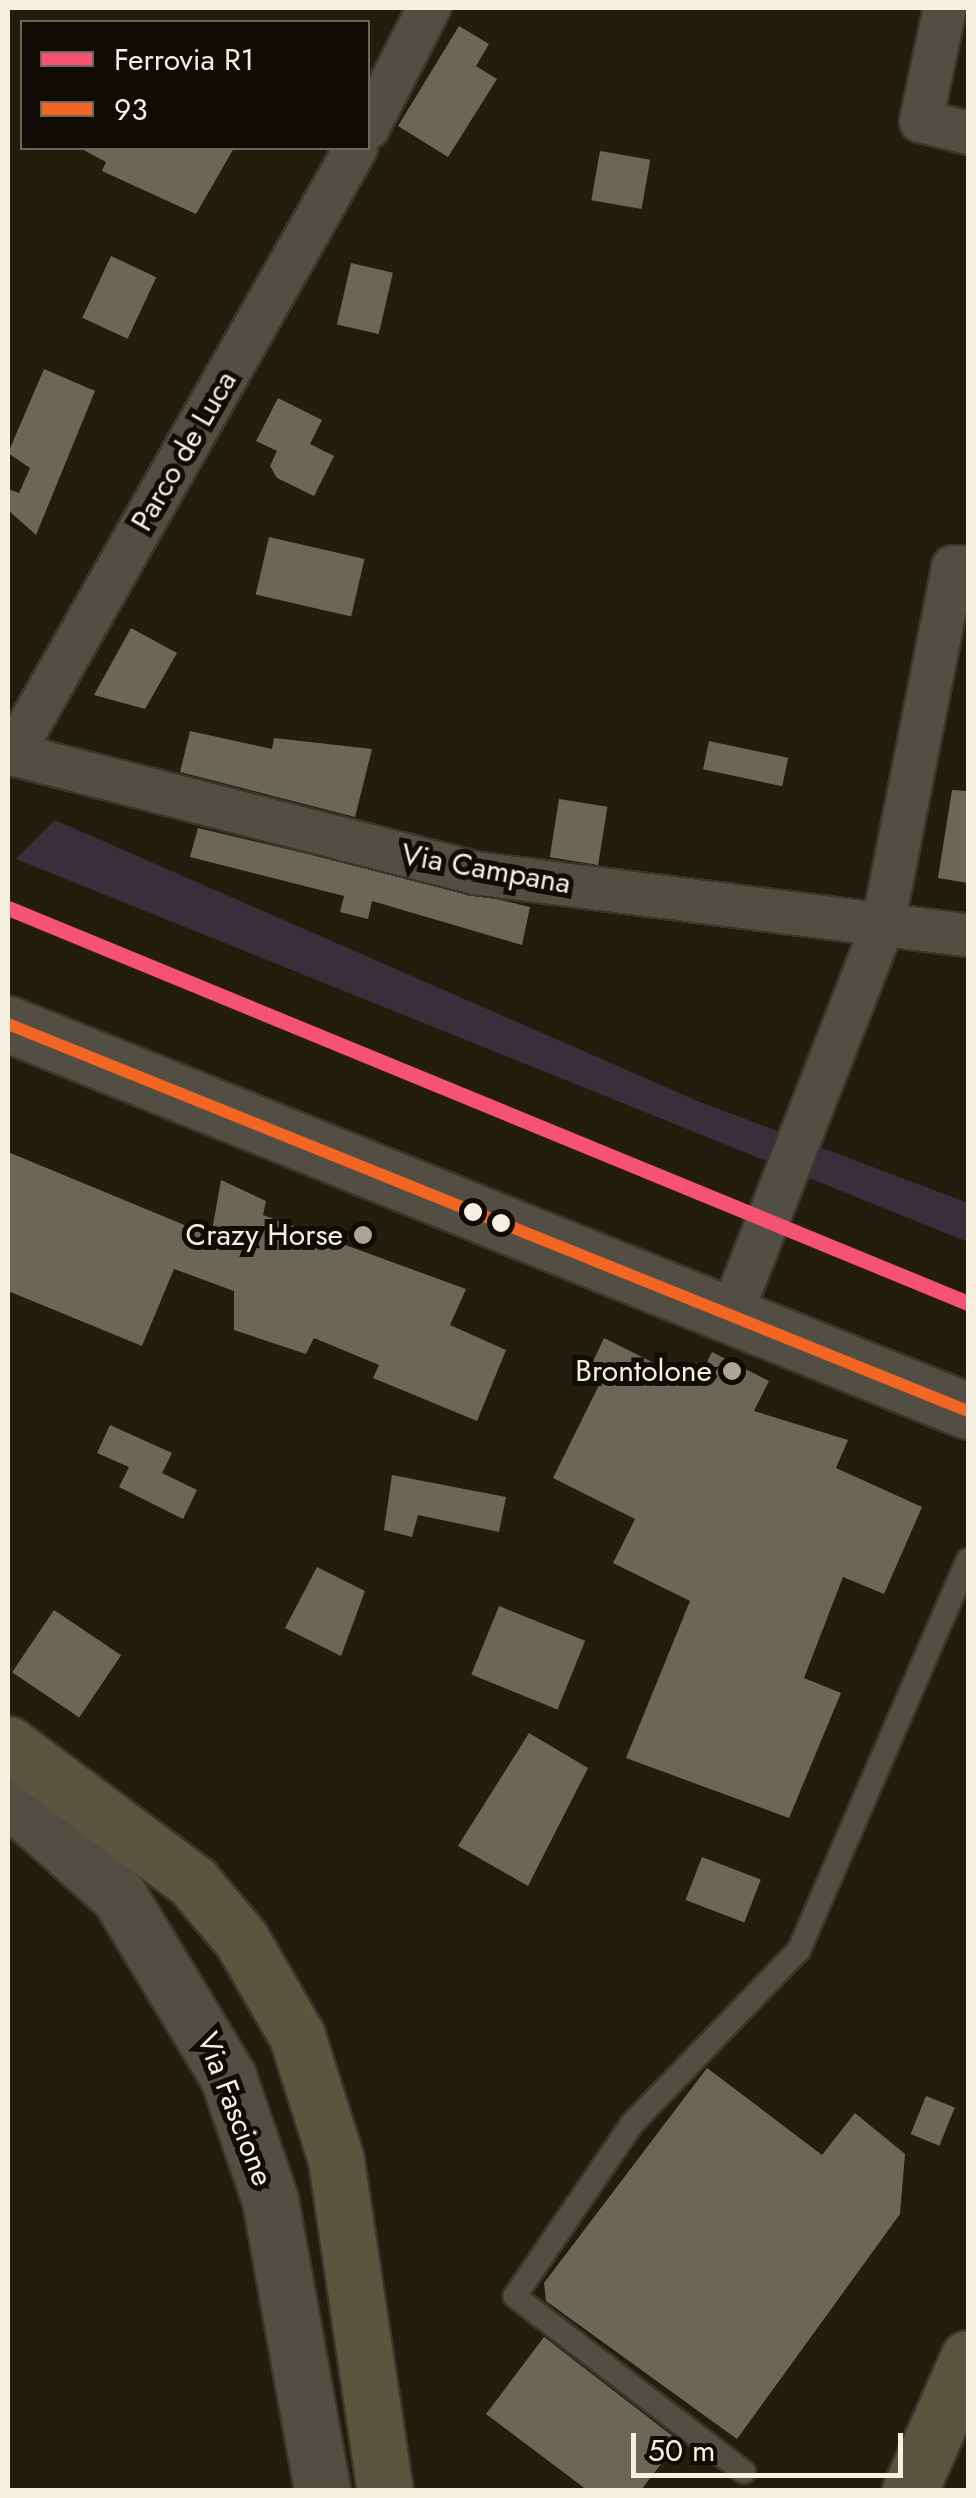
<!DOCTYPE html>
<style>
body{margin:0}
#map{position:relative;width:976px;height:2498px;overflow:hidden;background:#231d0d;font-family:Jost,sans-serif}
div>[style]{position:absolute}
.green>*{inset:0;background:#3c2d3a}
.building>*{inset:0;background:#6c6659;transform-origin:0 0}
.roads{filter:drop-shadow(2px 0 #3b362b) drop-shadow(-2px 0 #3b362b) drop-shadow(0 2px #3b362b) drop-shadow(0 -2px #3b362b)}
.lane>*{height:22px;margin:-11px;padding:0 11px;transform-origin:11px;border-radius:11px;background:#534e43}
.street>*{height:42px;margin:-21px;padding:0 21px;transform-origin:21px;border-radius:21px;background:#534e43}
.secondary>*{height:55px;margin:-27.5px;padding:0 27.5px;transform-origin:27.5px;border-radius:27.5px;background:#534e43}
.highway>*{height:55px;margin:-27.5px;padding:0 27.5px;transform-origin:27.5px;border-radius:27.5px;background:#5d543f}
.bus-1>*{height:12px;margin:-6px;padding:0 6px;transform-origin:6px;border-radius:6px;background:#f26522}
.rail-1>*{height:15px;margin:-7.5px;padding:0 7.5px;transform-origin:7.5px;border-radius:7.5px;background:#f65372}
.dots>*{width:28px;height:28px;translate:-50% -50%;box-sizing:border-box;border:5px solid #100b03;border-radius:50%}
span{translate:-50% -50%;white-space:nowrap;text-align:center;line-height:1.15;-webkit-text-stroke:10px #100b03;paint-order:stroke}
.street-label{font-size:30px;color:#f7f0e0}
.poi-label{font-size:30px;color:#f7f0e0}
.right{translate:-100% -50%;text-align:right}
.frame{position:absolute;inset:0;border:10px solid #f7f0e0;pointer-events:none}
.legend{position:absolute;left:20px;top:20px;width:350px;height:130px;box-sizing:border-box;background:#100b03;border:2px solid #6c675b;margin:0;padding:12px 18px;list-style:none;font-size:30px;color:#f7f0e0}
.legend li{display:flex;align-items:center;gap:20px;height:50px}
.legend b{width:50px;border:2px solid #6c675b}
.scale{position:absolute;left:631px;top:2433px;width:272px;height:45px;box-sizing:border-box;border:5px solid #f7f0e0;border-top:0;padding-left:12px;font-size:30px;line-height:35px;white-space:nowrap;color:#f7f0e0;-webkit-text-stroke:8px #100b03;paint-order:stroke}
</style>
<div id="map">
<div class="green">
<i style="clip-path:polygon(55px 820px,700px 1102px,968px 1203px,968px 1242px,16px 859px)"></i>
</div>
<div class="building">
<i style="clip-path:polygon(459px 26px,489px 44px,476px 66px,497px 79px,448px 157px,398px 126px)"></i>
<i style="clip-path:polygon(80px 148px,234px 148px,196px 214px,102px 171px,106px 162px)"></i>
<i style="left:600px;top:151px;width:51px;height:50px;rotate:10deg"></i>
<i style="left:111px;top:256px;width:50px;height:68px;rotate:25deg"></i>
<i style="left:351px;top:263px;width:43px;height:63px;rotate:13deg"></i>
<i style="clip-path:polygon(44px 369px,95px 391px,36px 535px,8px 510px,8px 489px,19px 493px,30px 468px,8px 453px)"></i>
<i style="clip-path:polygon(278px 398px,322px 420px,310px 444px,334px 456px,314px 496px,277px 478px,270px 466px,277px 451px,256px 441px)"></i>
<i style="left:269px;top:537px;width:98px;height:59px;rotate:13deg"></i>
<i style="clip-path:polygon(131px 628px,177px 653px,145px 709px,94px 695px)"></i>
<i style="clip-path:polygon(190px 731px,272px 749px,274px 738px,372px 749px,355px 817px,180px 772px)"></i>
<i style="left:709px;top:741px;width:81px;height:29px;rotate:12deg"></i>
<i style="clip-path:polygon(952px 790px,968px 791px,968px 883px,938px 878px)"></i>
<i style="left:559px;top:799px;width:49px;height:59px;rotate:9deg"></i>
<i style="clip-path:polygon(198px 828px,530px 907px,522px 945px,372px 901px,368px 919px,340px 912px,344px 896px,190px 857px)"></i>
<i style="clip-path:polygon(8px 1152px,211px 1236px,221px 1180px,266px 1201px,263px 1215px,466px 1289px,450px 1325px,506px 1350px,477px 1421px,373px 1378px,379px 1365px,314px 1338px,306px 1354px,234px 1330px,234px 1291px,174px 1269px,142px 1346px,8px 1291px)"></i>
<i style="clip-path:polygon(604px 1338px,696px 1384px,712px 1352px,769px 1381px,754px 1411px,848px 1440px,836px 1468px,922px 1507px,884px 1594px,843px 1577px,804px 1678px,841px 1693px,789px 1818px,626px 1758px,690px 1601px,613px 1563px,635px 1519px,553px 1478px,603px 1377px,589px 1370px)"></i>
<i style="clip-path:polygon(110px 1425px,172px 1453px,162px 1473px,197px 1490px,183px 1519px,119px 1487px,129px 1467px,97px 1453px)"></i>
<i style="clip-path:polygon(392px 1475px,506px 1497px,499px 1532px,418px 1515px,412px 1537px,384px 1530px)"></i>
<i style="clip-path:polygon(317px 1567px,365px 1591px,341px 1656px,285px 1628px)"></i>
<i style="left:499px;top:1606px;width:93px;height:74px;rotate:22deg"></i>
<i style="left:54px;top:1610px;width:81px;height:75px;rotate:34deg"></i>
<i style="clip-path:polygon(529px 1733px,588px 1768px,528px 1886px,458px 1846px)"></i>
<i style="left:702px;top:1857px;width:63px;height:46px;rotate:21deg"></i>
<i style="clip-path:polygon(707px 2068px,822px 2155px,855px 2113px,905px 2154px,900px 2214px,737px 2439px,546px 2301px,544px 2283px)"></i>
<i style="left:926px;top:2096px;width:31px;height:41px;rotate:22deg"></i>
<i style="clip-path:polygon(544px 2337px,679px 2441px,641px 2490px,587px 2490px,486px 2414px)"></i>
</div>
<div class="roads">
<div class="lane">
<i style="left:744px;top:2472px;width:289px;rotate:-142.5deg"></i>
<i style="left:515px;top:2296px;width:207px;rotate:-55.8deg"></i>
<i style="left:631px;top:2125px;width:243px;rotate:-46.2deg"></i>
<i style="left:799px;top:1950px;width:425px;rotate:-66.6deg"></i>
</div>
<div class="street">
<i style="left:945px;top:8px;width:116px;rotate:102deg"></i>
<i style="left:921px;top:121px;width:49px;rotate:14.3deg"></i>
<i style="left:368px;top:128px;width:135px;rotate:-63.1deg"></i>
<i style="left:8px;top:753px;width:481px;rotate:14.4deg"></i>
<i style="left:474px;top:873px;width:498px;rotate:7.2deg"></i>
<i style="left:12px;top:755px;width:698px;rotate:-60.46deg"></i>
<i style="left:731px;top:1315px;width:419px;rotate:-68.7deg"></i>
<i style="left:883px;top:925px;width:365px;rotate:-78.9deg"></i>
<i style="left:953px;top:567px;width:15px"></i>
</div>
<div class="secondary">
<i style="left:8px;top:1024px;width:1035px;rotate:21.96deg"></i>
<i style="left:8px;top:1797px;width:149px;rotate:41.7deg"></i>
<i style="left:119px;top:1896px;width:211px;rotate:58.9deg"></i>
<i style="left:228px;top:2077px;width:130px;rotate:71.1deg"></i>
<i style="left:270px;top:2200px;width:295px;rotate:79.8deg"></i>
</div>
<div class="highway">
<i style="left:8px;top:1744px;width:231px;rotate:36.7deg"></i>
<i style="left:193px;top:1882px;width:75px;rotate:49.9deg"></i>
<i style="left:241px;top:1939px;width:112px;rotate:60deg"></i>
<i style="left:297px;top:2036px;width:130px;rotate:72.5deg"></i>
<i style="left:336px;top:2160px;width:334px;rotate:81.6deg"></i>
<i style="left:910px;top:2490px;width:144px;rotate:-66.3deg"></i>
</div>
</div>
<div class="bus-1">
<i style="left:8px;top:1024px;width:1035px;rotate:21.96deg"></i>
</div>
<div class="rail-1">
<i style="left:8px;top:908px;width:1038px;rotate:22.37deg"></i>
</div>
<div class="dots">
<i style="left:473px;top:1212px;background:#f7f0e0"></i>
<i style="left:501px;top:1223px;background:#f7f0e0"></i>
<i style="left:363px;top:1235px;background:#ada696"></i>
<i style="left:732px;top:1371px;background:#ada696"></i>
</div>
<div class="street-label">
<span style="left:184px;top:451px;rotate:-60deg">Parco de Luca</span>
<span style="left:486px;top:869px;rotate:10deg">Via Campana</span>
<span style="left:235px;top:2109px;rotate:69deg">Via Fascione</span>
</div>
<div class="poi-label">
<span class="right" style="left:343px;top:1235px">Crazy Horse</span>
<span class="right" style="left:712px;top:1371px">Brontolone</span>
</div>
<div class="frame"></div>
<ul class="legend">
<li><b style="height:12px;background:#f65372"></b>Ferrovia R1</li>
<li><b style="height:12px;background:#f26522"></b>93</li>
</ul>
<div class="scale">50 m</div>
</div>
